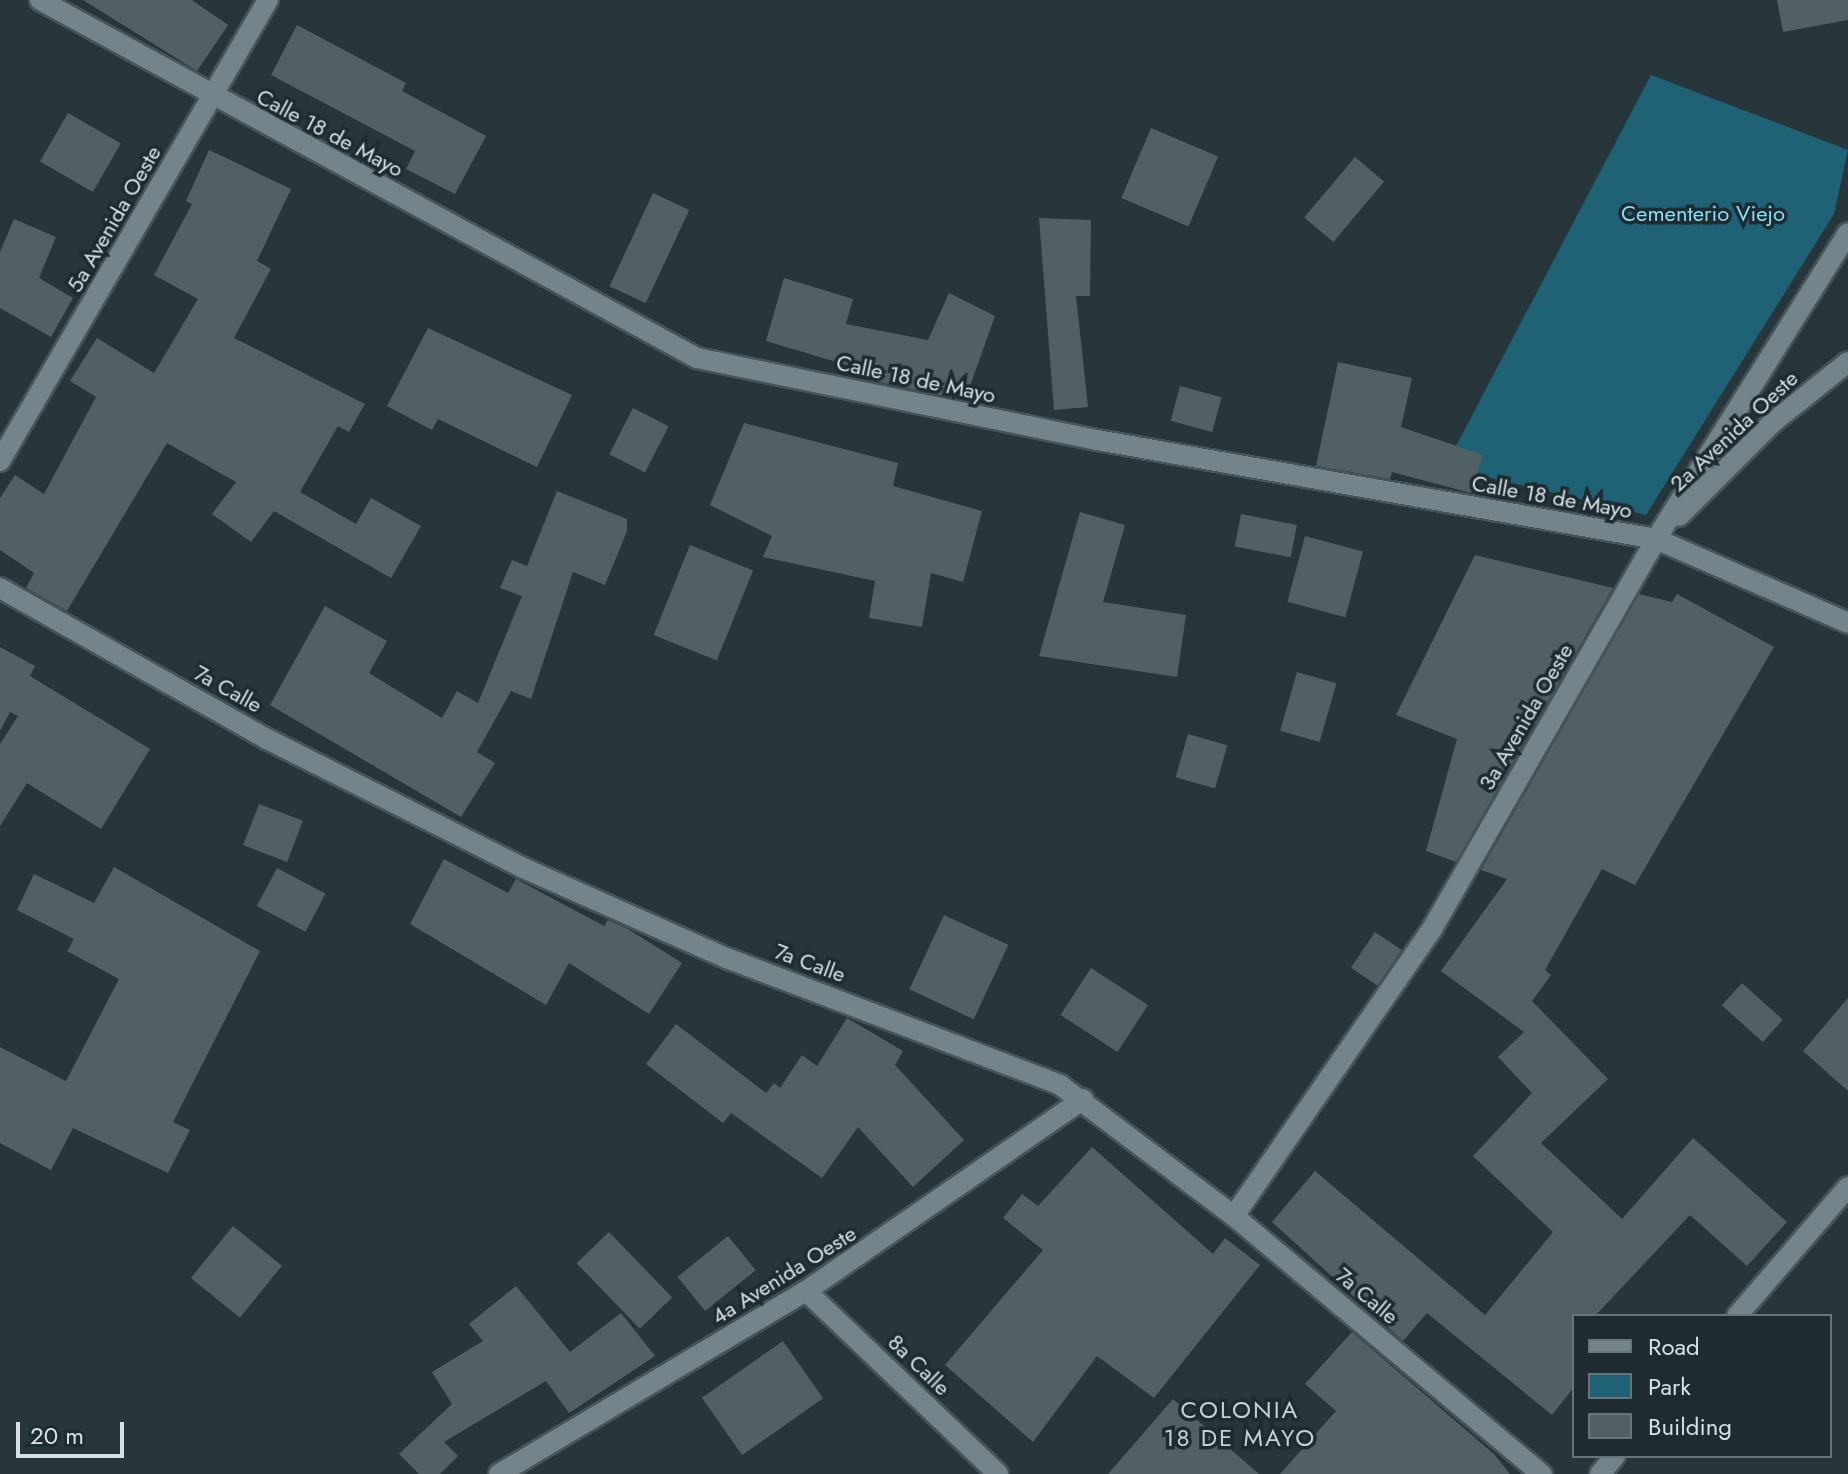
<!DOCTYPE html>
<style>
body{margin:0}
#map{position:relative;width:1848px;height:1474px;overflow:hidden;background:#27363b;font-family:Jost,sans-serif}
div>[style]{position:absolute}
.green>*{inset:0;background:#1f6175}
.building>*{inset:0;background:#506065;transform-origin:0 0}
.roads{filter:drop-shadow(2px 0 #475458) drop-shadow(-2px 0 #475458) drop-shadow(0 2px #475458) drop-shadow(0 -2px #475458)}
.street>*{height:20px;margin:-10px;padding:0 10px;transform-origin:10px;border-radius:10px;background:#73848a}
.secondary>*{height:20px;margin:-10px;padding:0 10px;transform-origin:10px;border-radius:10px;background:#73848a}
span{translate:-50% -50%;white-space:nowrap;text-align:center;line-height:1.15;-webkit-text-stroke:7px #1e2c31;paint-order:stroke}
.street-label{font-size:22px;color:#d7e0e3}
.park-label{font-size:22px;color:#88dcf8}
.neighbourhood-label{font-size:24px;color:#bfd1d7;letter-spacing:2px}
.legend{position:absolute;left:1572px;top:1314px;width:260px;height:144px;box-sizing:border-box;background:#1e2c31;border:2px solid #687478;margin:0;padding:10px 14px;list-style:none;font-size:24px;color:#d7e0e3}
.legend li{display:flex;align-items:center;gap:16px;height:40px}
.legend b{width:40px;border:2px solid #687478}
.scale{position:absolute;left:16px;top:1422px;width:108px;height:36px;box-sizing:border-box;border:4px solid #d7e0e3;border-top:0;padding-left:10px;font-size:24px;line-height:28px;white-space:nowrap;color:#d7e0e3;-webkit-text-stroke:6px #1e2c31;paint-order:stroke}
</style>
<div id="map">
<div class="green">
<i style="clip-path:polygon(1651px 75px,1848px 150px,1834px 214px,1646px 515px,1445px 467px)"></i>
</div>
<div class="building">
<i style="clip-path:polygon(83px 0,192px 0,228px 25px,197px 71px)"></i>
<i style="clip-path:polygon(1777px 0,1848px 0,1848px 20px,1783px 32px)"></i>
<i style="clip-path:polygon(297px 25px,406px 83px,402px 91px,486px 136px,455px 194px,406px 169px,415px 151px,271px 75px)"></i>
<i style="left:68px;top:113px;width:61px;height:56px;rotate:30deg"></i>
<i style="left:1151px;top:128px;width:73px;height:76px;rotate:23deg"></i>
<i style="clip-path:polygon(209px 150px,291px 189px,257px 261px,271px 269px,234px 338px,365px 404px,349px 432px,338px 426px,300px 492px,356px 524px,371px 498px,421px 526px,391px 578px,274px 511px,251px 542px,212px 514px,236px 482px,167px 443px,67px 611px,26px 588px,34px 573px,0 550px,0 498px,15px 475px,44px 494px,96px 397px,70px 381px,97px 338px,154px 373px,198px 299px,154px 275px,192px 204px,186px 201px)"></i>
<i style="left:1355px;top:157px;width:38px;height:79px;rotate:40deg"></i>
<i style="left:653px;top:193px;width:40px;height:103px;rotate:25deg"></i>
<i style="clip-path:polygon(1039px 218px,1091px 220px,1090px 296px,1076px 296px,1088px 407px,1054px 410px)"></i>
<i style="clip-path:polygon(14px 219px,56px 237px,39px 278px,73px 298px,51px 337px,0 308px,0 252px)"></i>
<i style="clip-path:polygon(784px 278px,853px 299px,846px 324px,928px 340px,949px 293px,995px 316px,965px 400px,869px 380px,870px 372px,766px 341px)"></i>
<i style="clip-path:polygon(428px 328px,572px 395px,537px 467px,438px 419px,432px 430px,387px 406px)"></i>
<i style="clip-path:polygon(1338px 362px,1412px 378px,1401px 427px,1483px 455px,1471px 493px,1392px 472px,1390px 479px,1316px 466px)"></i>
<i style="left:1180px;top:386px;width:43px;height:36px;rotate:15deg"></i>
<i style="left:633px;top:408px;width:40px;height:52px;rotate:27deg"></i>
<i style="clip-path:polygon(744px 423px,898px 463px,893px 486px,982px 511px,963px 582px,931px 573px,922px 627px,869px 618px,875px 581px,763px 557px,772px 536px,710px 505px)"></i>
<i style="clip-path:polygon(557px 491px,627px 519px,627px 531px,605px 585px,573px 572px,531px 699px,511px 691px,477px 752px,495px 763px,461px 817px,270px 705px,325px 606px,387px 641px,369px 673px,442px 718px,457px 691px,478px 703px,522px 596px,500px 588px,512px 560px,527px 566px)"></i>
<i style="clip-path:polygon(1080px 512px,1125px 525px,1103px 602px,1186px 615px,1177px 677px,1039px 656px)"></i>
<i style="left:1241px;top:514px;width:57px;height:33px;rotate:11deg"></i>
<i style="left:1305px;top:536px;width:60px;height:68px;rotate:15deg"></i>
<i style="left:690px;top:545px;width:68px;height:97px;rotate:22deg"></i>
<i style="clip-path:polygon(1475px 555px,1613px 588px,1456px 862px,1426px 851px,1457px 739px,1396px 715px)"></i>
<i style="clip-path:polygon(1639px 594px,1672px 602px,1677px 594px,1774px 647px,1635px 885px,1602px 869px,1545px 970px,1551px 975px,1532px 1001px,1608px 1079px,1541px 1143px,1622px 1219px,1693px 1138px,1787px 1222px,1747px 1266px,1690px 1215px,1595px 1316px,1574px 1316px,1574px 1387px,1552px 1415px,1427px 1313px,1403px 1341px,1272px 1222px,1315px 1171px,1485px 1315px,1553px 1232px,1473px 1156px,1532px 1093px,1498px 1057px,1524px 1032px,1441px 971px,1507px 879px,1481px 870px)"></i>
<i style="clip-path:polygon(0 647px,35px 666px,30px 676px,150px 749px,101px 829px,27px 783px,0 826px,0 744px,18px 716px,10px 712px,0 731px)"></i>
<i style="left:1297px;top:672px;width:41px;height:61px;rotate:16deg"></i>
<i style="left:1188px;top:734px;width:41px;height:45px;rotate:16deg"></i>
<i style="left:259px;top:804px;width:47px;height:44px;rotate:21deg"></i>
<i style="clip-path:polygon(444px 859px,508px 893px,516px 879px,604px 926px,608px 920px,628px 929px,682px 963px,649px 1014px,569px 963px,546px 1005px,410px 924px)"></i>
<i style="clip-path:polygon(114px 867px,260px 951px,173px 1122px,190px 1130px,168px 1173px,73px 1128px,51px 1170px,0 1143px,0 1047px,66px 1081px,119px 979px,67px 951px,74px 939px,17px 910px,34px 874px,94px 903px)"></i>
<i style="left:277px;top:868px;width:55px;height:43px;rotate:28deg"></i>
<i style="left:944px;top:915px;width:71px;height:82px;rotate:25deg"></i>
<i style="left:1375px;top:932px;width:32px;height:43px;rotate:34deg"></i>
<i style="left:1091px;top:968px;width:68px;height:56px;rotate:33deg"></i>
<i style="left:1742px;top:983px;width:55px;height:30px;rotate:42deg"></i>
<i style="clip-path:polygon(1848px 998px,1848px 1091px,1803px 1051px)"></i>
<i style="clip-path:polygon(847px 1018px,903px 1051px,895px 1065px,964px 1140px,913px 1187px,858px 1127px,822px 1178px,731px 1113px,723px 1123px,646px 1064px,676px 1024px,766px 1093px,774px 1083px,780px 1088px,802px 1055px,817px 1066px)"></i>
<i style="clip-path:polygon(1092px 1147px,1213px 1254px,1225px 1238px,1260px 1265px,1154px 1398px,1097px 1356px,1033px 1442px,945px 1365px,1043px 1250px,1003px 1218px,1022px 1194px,1038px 1206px)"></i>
<i style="left:233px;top:1226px;width:63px;height:67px;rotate:39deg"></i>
<i style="left:609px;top:1232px;width:91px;height:45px;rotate:46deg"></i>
<i style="left:728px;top:1236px;width:44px;height:65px;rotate:51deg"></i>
<i style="clip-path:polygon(516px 1286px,570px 1352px,621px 1313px,655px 1356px,569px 1413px,546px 1381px,444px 1442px,458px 1456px,440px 1474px,419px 1474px,399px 1454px,452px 1404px,432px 1372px,483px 1341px,469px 1324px)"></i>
<i style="clip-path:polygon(1352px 1332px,1495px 1455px,1510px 1474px,1280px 1474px,1336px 1411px,1305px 1384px)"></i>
<i style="left:783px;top:1341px;width:70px;height:99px;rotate:55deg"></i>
<i style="clip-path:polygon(1173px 1399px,1259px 1474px,1108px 1474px)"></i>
</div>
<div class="roads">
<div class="street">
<i style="left:40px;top:0;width:748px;rotate:28.59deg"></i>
<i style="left:697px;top:358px;width:408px;rotate:11.6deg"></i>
<i style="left:1097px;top:440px;width:568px;rotate:10.04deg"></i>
<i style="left:1656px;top:539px;width:210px;rotate:23.6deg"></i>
<i style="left:0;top:461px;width:533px;rotate:-59.83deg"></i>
<i style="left:1679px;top:516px;width:132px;rotate:-45deg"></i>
<i style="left:1772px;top:423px;width:97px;rotate:-38.8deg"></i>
<i style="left:0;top:588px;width:307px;rotate:29.5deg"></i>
<i style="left:267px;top:739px;width:284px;rotate:26.7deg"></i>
<i style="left:521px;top:867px;width:227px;rotate:23.9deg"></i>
<i style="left:729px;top:959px;width:354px;rotate:20.8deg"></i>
<i style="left:1060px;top:1085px;width:218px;rotate:37deg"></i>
<i style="left:1234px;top:1216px;width:402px;rotate:40deg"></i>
<i style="left:1234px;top:1216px;width:349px;rotate:-55.4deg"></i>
<i style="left:1432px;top:929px;width:450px;rotate:-60.1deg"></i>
<i style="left:1656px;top:539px;width:361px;rotate:-57.9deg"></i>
<i style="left:806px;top:1291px;width:265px;rotate:43.6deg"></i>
<i style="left:499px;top:1474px;width:357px;rotate:-30.8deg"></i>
<i style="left:806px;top:1291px;width:337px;rotate:-34.7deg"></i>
</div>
<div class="secondary">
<i style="left:1737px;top:1316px;width:170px;rotate:-49.3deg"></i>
<i style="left:1600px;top:1474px;width:23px;rotate:-50deg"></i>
</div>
</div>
<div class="street-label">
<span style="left:330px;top:133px;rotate:28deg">Calle 18 de Mayo</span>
<span style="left:114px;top:219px;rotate:-60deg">5a Avenida Oeste</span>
<span style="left:916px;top:379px;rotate:12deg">Calle 18 de Mayo</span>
<span style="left:1734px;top:431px;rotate:-43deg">2a Avenida Oeste</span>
<span style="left:1552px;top:497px;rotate:10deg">Calle 18 de Mayo</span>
<span style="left:228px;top:689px;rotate:29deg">7a Calle</span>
<span style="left:1526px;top:717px;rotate:-60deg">3a Avenida Oeste</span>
<span style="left:810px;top:963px;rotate:20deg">7a Calle</span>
<span style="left:784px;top:1275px;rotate:-32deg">4a Avenida Oeste</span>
<span style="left:1367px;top:1296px;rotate:40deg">7a Calle</span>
<span style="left:919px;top:1365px;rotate:44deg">8a Calle</span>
</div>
<div class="park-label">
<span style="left:1703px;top:214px">Cementerio Viejo</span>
</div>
<div class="neighbourhood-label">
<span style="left:1240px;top:1424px">COLONIA<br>18 DE MAYO</span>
</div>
<ul class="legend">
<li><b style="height:10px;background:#73848a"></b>Road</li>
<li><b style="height:22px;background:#1f6175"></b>Park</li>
<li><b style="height:22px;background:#506065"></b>Building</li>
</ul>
<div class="scale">20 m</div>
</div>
